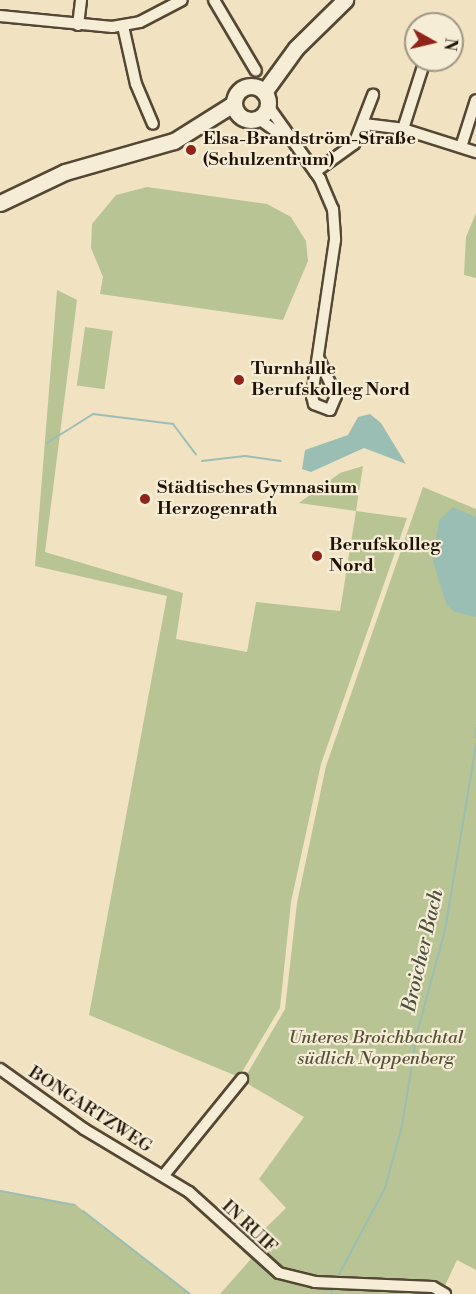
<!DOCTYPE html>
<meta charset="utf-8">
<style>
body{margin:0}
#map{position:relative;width:476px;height:1294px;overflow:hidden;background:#f1e3c1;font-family:"Libre Bodoni",serif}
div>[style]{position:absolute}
.green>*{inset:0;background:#b8c494;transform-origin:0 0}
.water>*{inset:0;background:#9bbeb4}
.stream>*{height:2px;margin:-1px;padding:0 1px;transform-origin:1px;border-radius:1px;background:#9bbeb4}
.roads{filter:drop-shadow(2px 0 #544734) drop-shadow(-2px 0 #544734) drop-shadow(0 2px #544734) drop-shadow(0 -2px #544734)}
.minor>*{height:10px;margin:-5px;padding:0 5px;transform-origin:5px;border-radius:5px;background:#f6edd7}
.secondary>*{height:15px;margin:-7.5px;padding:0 7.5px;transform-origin:7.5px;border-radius:7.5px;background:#f6edd7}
.secondary>.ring{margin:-7.5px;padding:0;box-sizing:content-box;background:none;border:15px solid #f6edd7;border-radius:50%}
.dots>*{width:16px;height:16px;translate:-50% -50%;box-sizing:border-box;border:3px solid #f6edd7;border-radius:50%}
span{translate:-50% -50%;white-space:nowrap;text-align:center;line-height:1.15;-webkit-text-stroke:4.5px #f6edd7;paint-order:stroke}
.poi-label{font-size:18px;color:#201305;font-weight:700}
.left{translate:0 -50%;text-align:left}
.park-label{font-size:18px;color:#555137;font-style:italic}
.street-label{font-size:18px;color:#201305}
.water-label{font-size:20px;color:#4b4f42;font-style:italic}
.north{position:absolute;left:404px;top:12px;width:60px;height:60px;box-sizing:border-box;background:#f6edd7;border:2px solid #a09683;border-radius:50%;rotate:98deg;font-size:16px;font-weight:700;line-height:24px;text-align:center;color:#201305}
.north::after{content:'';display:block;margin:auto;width:21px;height:27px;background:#8f2418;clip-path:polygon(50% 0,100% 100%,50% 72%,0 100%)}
</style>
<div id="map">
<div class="green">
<i style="clip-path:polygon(147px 187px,267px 204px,291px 217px,306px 241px,308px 261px,283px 320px,100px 294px,103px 277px,91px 248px,92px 224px,116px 195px)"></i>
<i style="clip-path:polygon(476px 213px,476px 278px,464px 275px,466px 237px)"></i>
<i style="clip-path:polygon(57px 290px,77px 300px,45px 552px,183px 593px,176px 639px,247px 652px,256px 602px,340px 611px,356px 511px,299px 503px,340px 473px,363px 466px,356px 511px,407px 518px,321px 764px,291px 902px,280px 1008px,239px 1077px,89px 1015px,167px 596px,35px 566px)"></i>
<i style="left:85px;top:327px;width:28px;height:59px;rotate:8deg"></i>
<i style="clip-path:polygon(423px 487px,476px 509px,476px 1270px,457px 1260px,441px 1294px,220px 1294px,251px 1259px,242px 1251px,286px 1208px,259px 1179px,304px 1117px,243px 1081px,285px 1009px,297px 903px,326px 766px)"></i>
<i style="clip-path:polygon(0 1190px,76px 1205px,190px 1294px,0 1294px)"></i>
</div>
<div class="water">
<i style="clip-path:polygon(370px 414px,381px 423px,406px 464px,364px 448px,311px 472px,302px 469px,305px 450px,348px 435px,358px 417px)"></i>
<i style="clip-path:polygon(453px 507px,476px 517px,476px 617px,454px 612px,446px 603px,433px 562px,439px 520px)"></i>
</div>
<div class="stream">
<i style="left:47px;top:443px;width:54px;rotate:-32.2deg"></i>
<i style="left:93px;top:414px;width:81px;rotate:7.1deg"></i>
<i style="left:173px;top:424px;width:38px;rotate:53deg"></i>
<i style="left:202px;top:461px;width:43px;rotate:-6.6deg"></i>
<i style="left:245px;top:456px;width:36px;rotate:8deg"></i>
<i style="left:476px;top:728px;width:10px;rotate:90deg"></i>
<i style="left:0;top:1191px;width:76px;rotate:10.6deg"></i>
<i style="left:83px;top:1211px;width:135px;rotate:37.8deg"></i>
<i style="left:336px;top:1280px;width:104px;rotate:-62deg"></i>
<i style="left:385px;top:1188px;width:64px;rotate:-74.7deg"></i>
<i style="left:402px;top:1126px;width:94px;rotate:-80.8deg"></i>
<i style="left:417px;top:1033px;width:107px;rotate:-74.8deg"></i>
<i style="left:445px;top:930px;width:189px;rotate:-80.5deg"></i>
<i style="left:331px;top:1294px;width:10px;rotate:-66deg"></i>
</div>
<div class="roads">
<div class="minor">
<i style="left:214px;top:0;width:82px;rotate:59.4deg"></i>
<i style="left:0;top:16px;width:113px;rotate:5.6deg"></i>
<i style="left:112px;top:27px;width:28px;rotate:-10deg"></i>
<i style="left:140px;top:22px;width:47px;rotate:-27.6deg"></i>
<i style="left:78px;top:25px;width:25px;rotate:-83deg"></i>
<i style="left:123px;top:26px;width:59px;rotate:77.4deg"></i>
<i style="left:136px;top:84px;width:43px;rotate:67deg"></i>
<i style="left:268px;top:106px;width:90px;rotate:54.5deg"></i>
<i style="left:320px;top:179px;width:33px;rotate:67deg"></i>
<i style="left:333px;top:209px;width:31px;rotate:86deg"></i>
<i style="left:335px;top:240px;width:158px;rotate:98.4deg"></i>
<i style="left:312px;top:396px;width:8px;rotate:76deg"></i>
<i style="left:314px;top:404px;width:17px;rotate:21deg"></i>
<i style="left:330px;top:410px;width:15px;rotate:-67deg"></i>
<i style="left:336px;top:396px;width:41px;rotate:-114.7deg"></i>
<i style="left:259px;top:119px;width:34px;rotate:36deg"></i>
<i style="left:364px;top:124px;width:39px;rotate:7deg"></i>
<i style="left:403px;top:129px;width:77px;rotate:17.5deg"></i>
<i style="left:403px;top:129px;width:72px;rotate:-72.3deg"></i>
<i style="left:461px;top:147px;width:49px;rotate:-72.3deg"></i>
<i style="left:315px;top:172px;width:48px;rotate:-35.7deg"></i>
<i style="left:354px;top:144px;width:53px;rotate:-68.8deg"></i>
<i style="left:0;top:1069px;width:103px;rotate:35.5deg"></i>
<i style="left:84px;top:1129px;width:122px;rotate:31deg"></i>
<i style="left:189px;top:1192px;width:121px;rotate:42deg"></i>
<i style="left:279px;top:1273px;width:37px;rotate:14deg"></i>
<i style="left:315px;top:1282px;width:118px;rotate:2.4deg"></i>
<i style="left:433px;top:1287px;width:14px;rotate:30deg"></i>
<i style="left:164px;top:1175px;width:124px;rotate:-50.9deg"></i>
</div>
<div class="secondary">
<i class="ring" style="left:234px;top:86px;width:19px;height:19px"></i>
<i style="left:264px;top:92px;width:54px;rotate:-54deg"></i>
<i style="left:296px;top:48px;width:69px;rotate:-44.4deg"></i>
<i style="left:0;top:203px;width:72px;rotate:-25.5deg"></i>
<i style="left:65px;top:172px;width:113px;rotate:-15.9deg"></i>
<i style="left:174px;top:141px;width:70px;rotate:-32.1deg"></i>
</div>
</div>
<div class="dots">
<i style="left:191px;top:150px;background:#8f2418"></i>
<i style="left:239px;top:380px;background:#8f2418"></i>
<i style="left:145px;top:499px;background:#8f2418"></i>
<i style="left:317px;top:556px;background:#8f2418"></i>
</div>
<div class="poi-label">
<span class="left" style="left:203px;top:150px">Elsa-Brandström-Straße<br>(Schulzentrum)</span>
<span class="left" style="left:251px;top:380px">Turnhalle<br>Berufskolleg Nord</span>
<span class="left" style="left:157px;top:499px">Städtisches Gymnasium<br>Herzogenrath</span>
<span class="left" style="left:329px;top:556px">Berufskolleg<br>Nord</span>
</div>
<div class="park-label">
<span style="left:376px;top:1049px">Unteres Broichbachtal<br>südlich Noppenberg</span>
</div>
<div class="street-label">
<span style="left:90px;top:1110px;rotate:33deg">BONGARTZWEG</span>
<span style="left:249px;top:1227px;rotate:43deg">IN RUIF</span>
</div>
<div class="water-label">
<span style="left:423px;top:951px;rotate:-77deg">Broicher Bach</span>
</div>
<div class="north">N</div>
</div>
